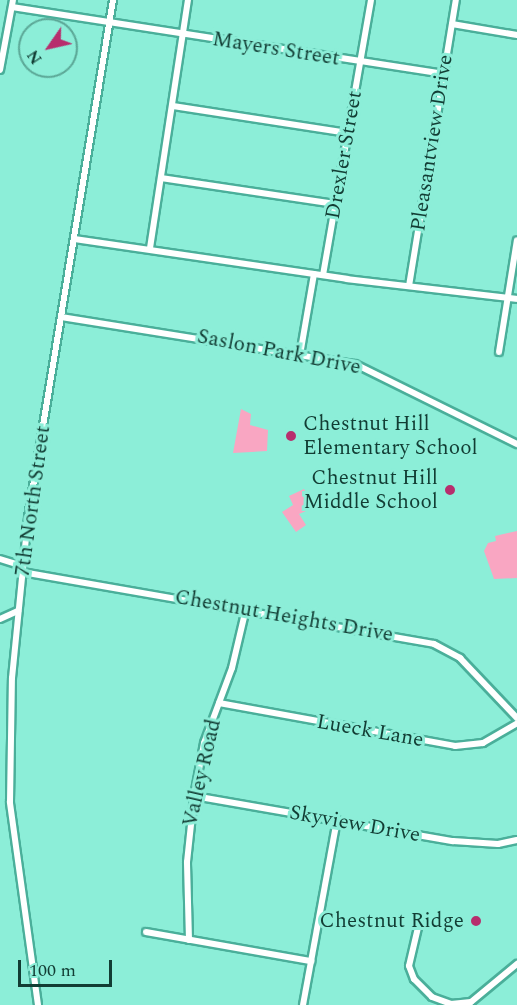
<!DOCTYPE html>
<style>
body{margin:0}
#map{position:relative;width:517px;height:1005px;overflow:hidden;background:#8ceed8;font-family:Spectral,serif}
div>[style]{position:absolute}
.green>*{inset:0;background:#f9a6c2}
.roads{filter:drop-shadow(2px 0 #4aaf9a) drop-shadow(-2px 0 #4aaf9a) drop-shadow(0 2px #4aaf9a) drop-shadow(0 -2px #4aaf9a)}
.minor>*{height:6px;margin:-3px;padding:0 3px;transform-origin:3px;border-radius:3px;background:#fff}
.dots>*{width:16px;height:16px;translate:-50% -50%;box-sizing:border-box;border:3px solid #8ceed8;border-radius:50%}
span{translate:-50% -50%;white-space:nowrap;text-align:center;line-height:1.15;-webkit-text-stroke:6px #8ceed8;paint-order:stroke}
.street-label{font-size:21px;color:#123d34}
.poi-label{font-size:21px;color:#123d34}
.left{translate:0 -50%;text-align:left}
.right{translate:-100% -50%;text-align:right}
.north{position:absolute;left:18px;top:18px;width:60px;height:60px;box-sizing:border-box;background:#8ceed8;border:2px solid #5ba796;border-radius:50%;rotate:236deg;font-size:16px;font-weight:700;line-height:24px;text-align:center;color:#123d34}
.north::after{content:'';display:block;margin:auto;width:21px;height:27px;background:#b72e6d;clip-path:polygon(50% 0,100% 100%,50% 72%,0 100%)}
.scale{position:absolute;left:18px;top:960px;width:94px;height:27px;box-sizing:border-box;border:3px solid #123d34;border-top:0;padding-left:8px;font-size:18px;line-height:21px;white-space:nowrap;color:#123d34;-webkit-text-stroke:4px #8ceed8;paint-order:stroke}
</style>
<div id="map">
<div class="green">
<i style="clip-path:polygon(241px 409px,251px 414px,250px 425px,268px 430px,267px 451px,233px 453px)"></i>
<i style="clip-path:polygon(304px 489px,313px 508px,299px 514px,306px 525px,296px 532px,282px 512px,293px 505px,289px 496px)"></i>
<i style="clip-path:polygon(517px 531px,517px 578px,494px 579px,484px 551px,488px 543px,496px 541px,495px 536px)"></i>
</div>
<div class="roads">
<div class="minor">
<i style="left:12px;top:7px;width:436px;rotate:8.8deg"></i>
<i style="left:452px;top:24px;width:66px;rotate:9.6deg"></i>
<i style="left:0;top:70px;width:71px;rotate:-79.5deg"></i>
<i style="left:173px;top:106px;width:177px;rotate:8.8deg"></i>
<i style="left:161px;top:178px;width:176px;rotate:8.5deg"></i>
<i style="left:74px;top:239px;width:276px;rotate:8.3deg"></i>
<i style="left:347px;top:279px;width:171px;rotate:6.7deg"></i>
<i style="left:150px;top:248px;width:251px;rotate:-81.3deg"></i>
<i style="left:323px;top:275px;width:279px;rotate:-80.1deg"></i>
<i style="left:409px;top:286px;width:290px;rotate:-80.7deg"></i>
<i style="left:61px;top:317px;width:298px;rotate:9.1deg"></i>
<i style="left:355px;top:364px;width:181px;rotate:26.3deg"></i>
<i style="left:499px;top:352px;width:113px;rotate:-80.9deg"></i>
<i style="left:300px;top:355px;width:82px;rotate:-80.2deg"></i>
<i style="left:0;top:559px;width:24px;rotate:17deg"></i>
<i style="left:22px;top:572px;width:418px;rotate:9.9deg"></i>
<i style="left:434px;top:644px;width:30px;rotate:28deg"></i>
<i style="left:460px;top:658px;width:83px;rotate:46.5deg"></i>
<i style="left:0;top:619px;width:20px;rotate:-24deg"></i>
<i style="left:219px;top:703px;width:240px;rotate:10.3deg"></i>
<i style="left:455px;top:746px;width:28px;rotate:-6deg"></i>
<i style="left:483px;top:743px;width:39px;rotate:-30deg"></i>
<i style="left:194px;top:796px;width:263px;rotate:9.9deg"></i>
<i style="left:453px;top:841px;width:45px;rotate:3.8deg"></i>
<i style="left:498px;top:844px;width:19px;rotate:-12deg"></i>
<i style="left:420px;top:919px;width:48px;rotate:103.2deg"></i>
<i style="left:409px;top:966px;width:14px;rotate:69deg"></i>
<i style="left:414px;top:979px;width:25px;rotate:45deg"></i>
<i style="left:432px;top:997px;width:20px;rotate:20deg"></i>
<i style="left:451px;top:1004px;width:20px;rotate:-6deg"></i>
<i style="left:471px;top:1002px;width:60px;rotate:-39.6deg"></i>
<i style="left:146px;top:932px;width:168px;rotate:10deg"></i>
<i style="left:189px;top:940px;width:78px;rotate:-91.5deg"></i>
<i style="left:187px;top:862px;width:66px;rotate:-83.9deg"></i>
<i style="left:194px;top:796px;width:54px;rotate:-79.3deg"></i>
<i style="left:204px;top:743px;width:80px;rotate:-69.5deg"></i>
<i style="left:232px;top:668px;width:61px;rotate:-76.7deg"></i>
<i style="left:38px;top:1005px;width:205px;rotate:-97.9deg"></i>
<i style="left:10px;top:802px;width:124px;rotate:-89.1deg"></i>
<i style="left:12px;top:678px;width:162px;rotate:-84.3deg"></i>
<i style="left:28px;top:517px;width:524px;rotate:-80.66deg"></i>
<i style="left:303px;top:1005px;width:188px;rotate:-79.6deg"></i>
</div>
</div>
<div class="dots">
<i style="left:291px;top:436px;background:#b72e6d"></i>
<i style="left:450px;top:490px;background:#b72e6d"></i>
<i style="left:476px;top:921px;background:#b72e6d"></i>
</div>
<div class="street-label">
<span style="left:276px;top:49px;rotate:9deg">Mayers Street</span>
<span style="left:432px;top:143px;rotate:-81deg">Pleasantview Drive</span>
<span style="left:344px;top:155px;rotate:-80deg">Drexler Street</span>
<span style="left:279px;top:352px;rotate:11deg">Saslon Park Drive</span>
<span style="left:33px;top:501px;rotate:-82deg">7th North Street</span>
<span style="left:284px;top:616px;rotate:10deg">Chestnut Heights Drive</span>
<span style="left:370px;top:731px;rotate:10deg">Lueck Lane</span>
<span style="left:202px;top:773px;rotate:-77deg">Valley Road</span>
<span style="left:355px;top:824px;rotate:10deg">Skyview Drive</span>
</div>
<div class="poi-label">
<span class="left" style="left:303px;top:436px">Chestnut Hill<br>Elementary School</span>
<span class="right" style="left:438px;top:490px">Chestnut Hill<br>Middle School</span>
<span class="right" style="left:464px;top:921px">Chestnut Ridge</span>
</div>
<div class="north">N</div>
<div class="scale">100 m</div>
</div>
